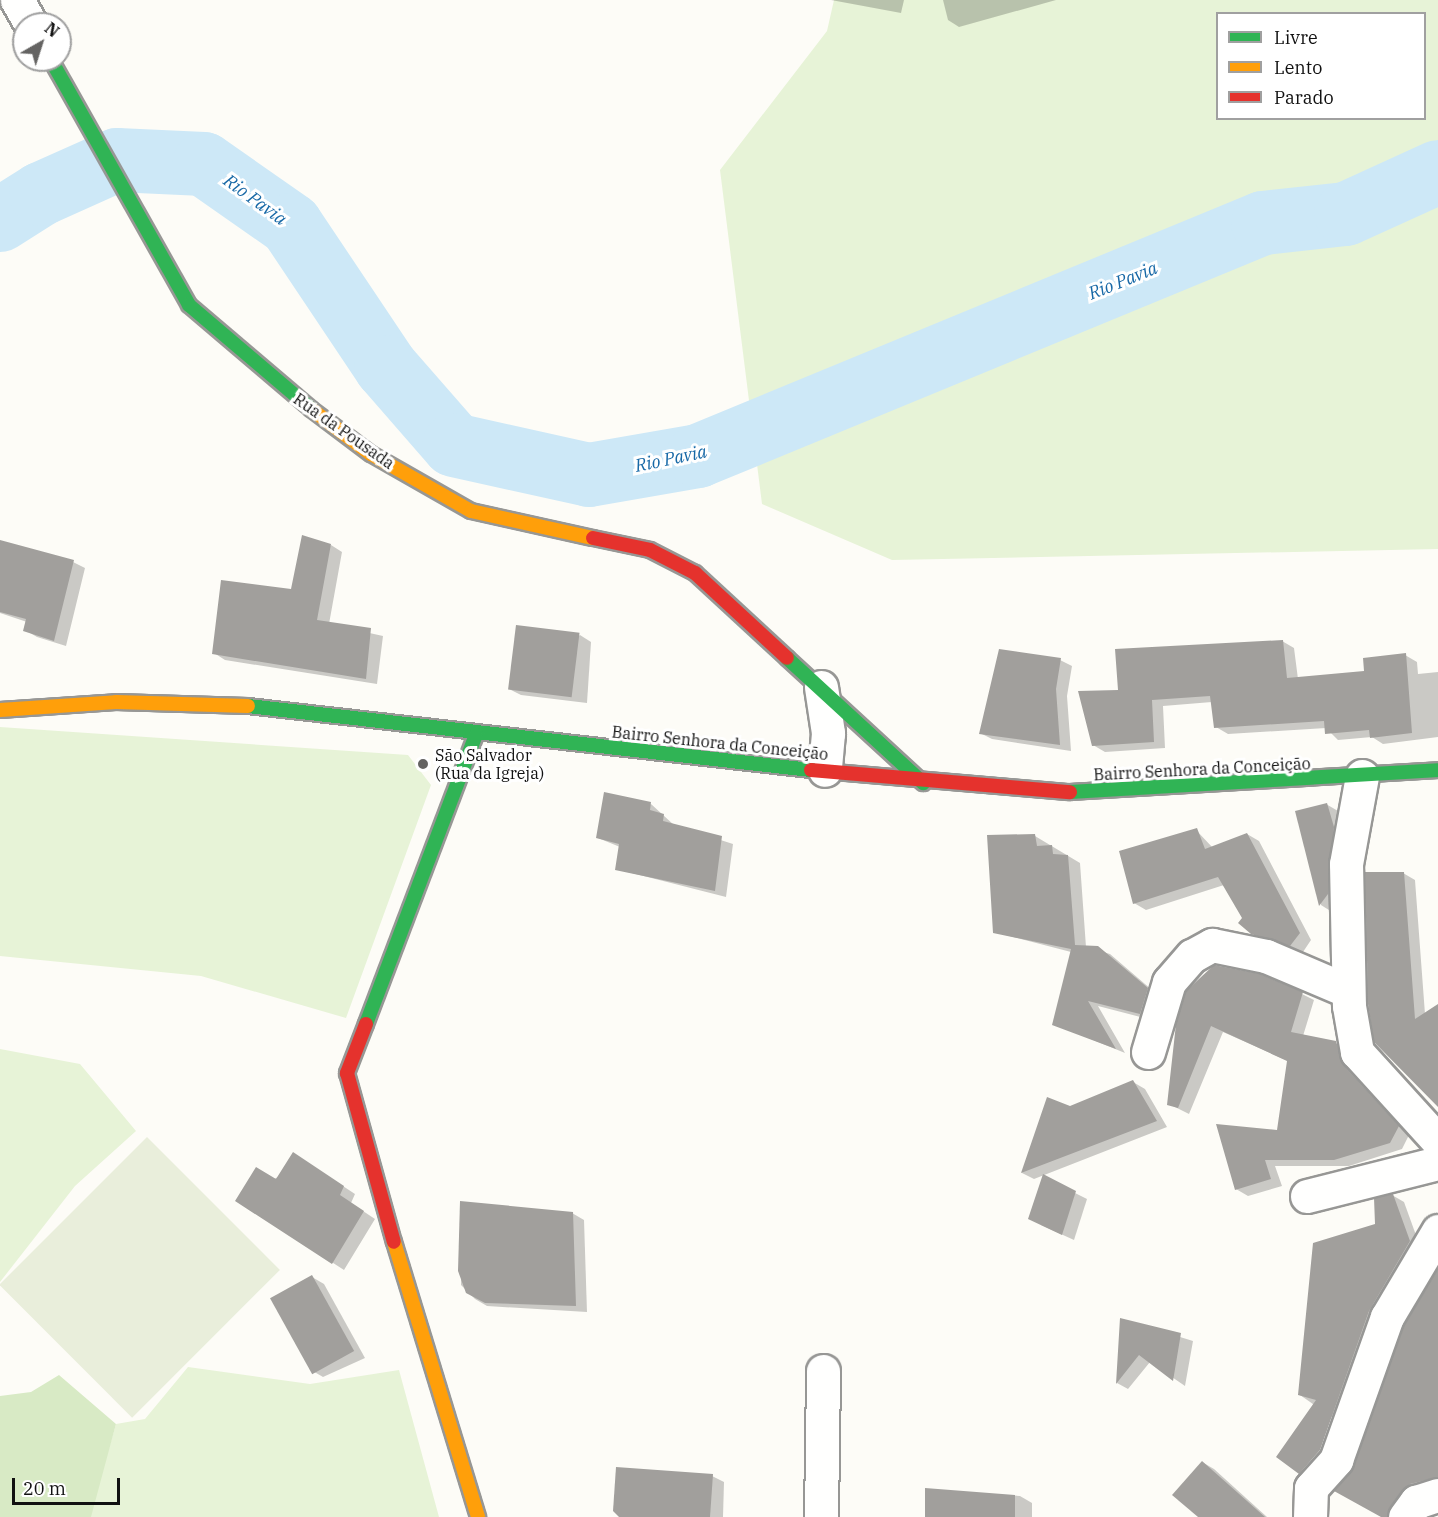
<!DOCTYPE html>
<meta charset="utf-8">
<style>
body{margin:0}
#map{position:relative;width:1438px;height:1517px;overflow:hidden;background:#fdfcf7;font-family:"IBM Plex Serif",serif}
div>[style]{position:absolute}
.green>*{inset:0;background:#e7f3d7}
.forest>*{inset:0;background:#d8eac5}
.cemetery>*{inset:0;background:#e9eedb;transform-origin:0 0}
.shadow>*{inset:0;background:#0003}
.river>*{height:64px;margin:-32px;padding:0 32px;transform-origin:32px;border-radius:32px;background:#cde8f7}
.building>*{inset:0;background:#a19f9c;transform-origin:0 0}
.roads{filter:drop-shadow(2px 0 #979795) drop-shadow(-2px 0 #979795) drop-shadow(0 2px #979795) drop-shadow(0 -2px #979795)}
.street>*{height:33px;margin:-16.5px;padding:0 16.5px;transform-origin:16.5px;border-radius:16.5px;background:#fffffe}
.fast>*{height:14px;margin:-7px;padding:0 7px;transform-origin:7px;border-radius:7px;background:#30b455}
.slow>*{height:14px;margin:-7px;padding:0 7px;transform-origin:7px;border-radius:7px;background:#ff9f0a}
.jam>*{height:14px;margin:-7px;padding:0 7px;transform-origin:7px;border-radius:7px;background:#e5322d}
.dots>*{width:16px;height:16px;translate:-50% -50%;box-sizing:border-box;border:3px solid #fff;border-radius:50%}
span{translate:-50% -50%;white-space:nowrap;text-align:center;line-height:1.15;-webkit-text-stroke:6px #fff;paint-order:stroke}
.street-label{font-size:16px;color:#111}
.poi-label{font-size:16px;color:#111}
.left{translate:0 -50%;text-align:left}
.water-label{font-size:18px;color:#1768a6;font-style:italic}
.legend{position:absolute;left:1216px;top:12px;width:210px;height:108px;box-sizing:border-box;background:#fff;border:2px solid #a0a0a0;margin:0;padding:8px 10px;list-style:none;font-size:18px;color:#111}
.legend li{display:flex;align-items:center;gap:12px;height:30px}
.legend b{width:30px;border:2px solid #a0a0a0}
.north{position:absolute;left:12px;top:12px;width:60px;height:60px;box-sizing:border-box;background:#fff;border:2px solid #a0a0a0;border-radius:50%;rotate:39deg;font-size:16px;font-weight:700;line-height:24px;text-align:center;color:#111}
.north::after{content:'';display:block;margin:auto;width:21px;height:27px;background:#646362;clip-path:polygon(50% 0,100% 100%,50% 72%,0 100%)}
.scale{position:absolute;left:12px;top:1478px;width:108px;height:27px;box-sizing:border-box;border:3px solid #111;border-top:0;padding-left:8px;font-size:18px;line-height:21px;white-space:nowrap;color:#111;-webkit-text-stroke:4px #fff;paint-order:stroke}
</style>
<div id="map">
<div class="green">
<i style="clip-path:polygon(evenodd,834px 0,1438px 0,1438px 549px,892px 560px,762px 504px,720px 170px,827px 31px,834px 0,1218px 14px,1424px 14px,1424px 118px,1218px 118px,1218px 14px)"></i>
<i style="clip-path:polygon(0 727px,408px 755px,431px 785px,346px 1018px,201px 976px,0 956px)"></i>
<i style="clip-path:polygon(0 1049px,80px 1064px,136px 1131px,75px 1186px,0 1282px)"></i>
<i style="clip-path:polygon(188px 1367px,310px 1384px,399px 1370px,439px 1517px,89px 1517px,116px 1424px,145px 1419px)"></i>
</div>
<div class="forest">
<i style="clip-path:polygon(59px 1375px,116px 1424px,91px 1517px,0 1517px,0 1396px,31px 1392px)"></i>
</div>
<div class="cemetery">
<i style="left:147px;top:1137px;width:188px;height:209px;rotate:45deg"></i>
</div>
<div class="shadow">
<i style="clip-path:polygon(831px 0,904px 0,901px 13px)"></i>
<i style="clip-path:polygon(943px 0,1056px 0,959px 27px,948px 20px)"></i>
<i style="clip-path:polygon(331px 545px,342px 552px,329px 624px,383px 636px,377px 684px,225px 660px,214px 653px,292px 591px)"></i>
<i style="clip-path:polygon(0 557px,73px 562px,85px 568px,66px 646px,37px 637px,25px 630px,27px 622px,0 613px)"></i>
<i style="clip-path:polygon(580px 635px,591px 642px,587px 703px,521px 695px,509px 689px)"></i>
<i style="clip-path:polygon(1282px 641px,1294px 648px,1298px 679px,1366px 673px,1405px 655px,1417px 662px,1418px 674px,1438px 672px,1438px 737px,1383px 744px,1372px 737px,1338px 740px,1326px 728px,1228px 734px,1216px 727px,1212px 702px,1163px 706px,1165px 748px,1105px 752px,1093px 745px,1120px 692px)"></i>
<i style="clip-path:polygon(1060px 660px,1072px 666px,1067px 696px,1071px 751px,992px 739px,980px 733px)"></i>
<i style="clip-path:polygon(651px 804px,674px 825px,733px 844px,726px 897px,616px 869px,620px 847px,598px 838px)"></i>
<i style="clip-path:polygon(1326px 804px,1338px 811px,1345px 834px,1332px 912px,1321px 905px,1296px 812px)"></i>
<i style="clip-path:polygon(1196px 830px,1213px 848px,1247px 834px,1259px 841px,1311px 940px,1303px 952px,1252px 933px,1224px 885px,1146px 910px,1134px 903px)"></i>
<i style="clip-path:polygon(1035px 836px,1080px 863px,1086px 947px,1110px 954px,1159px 996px,1152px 1020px,1098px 1006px,1125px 1053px,1054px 1024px,1071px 952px,994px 932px)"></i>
<i style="clip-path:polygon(1403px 873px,1415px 880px,1425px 1014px,1438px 1006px,1438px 1105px,1376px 1043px)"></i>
<i style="clip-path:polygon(1187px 992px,1302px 994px,1314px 1000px,1303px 1036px,1348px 1049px,1410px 1133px,1402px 1149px,1349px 1166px,1275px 1166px,1282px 1186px,1248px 1196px,1236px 1189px,1278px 1132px,1288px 1061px,1223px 1032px,1189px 1114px,1169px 1104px)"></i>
<i style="clip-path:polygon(1133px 1082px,1145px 1089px,1167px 1127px,1034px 1179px,1022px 1173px,1048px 1099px,1070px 1107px)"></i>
<i style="clip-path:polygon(305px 1161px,355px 1194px,351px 1203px,375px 1219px,344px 1270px,237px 1201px)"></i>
<i style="clip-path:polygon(1075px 1193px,1087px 1199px,1074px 1240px,1041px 1225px)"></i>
<i style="clip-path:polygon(1392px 1195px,1404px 1202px,1421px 1249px,1343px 1425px,1300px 1395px)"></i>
<i style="clip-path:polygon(461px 1203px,572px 1213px,584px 1220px,587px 1312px,487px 1306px,475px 1299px,461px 1285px)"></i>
<i style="clip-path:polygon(1438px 1271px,1438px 1486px,1400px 1517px,1384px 1517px,1355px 1467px)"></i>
<i style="clip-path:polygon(312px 1277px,324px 1284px,365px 1358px,323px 1377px,311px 1370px)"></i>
<i style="clip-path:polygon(1122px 1319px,1193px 1341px,1185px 1386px,1150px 1362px,1128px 1389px,1117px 1383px)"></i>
<i style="clip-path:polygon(1202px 1462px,1214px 1469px,1267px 1517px,1200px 1517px)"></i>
<i style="clip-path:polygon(712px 1476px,724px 1482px,723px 1517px,621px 1517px)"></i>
<i style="clip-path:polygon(926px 1490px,1020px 1496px,1032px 1503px,1032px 1517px,927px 1517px)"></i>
</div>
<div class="river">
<i style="left:0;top:220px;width:49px;rotate:-32.4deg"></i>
<i style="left:41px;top:194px;width:83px;rotate:-24.1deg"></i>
<i style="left:117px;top:160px;width:87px;rotate:2.6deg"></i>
<i style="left:204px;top:164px;width:106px;rotate:35deg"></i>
<i style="left:291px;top:225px;width:171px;rotate:56.2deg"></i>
<i style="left:386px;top:367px;width:103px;rotate:48.9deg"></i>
<i style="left:454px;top:445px;width:138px;rotate:12.5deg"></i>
<i style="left:589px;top:475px;width:111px;rotate:-9.9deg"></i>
<i style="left:698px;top:456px;width:611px;rotate:-22.41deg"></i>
<i style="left:1263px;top:223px;width:83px;rotate:-6.2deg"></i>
<i style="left:1346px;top:214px;width:101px;rotate:-24.5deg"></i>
</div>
<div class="building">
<i style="clip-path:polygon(302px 535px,331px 544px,317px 620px,371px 628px,366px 679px,212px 654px,221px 580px,291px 589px)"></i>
<i style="clip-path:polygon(0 540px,74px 560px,54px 641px,23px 631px,26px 619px,0 612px)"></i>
<i style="left:516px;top:625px;width:64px;height:65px;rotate:7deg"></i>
<i style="clip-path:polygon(1283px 640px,1287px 678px,1364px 671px,1363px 658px,1406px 653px,1412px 733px,1370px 738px,1369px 730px,1325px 734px,1324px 721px,1214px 728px,1210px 696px,1152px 700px,1154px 742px,1092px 746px,1078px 691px,1118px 690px,1115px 649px)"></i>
<i style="clip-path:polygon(999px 649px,1061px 658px,1056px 689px,1060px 745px,979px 734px)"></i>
<i style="clip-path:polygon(604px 792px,651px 802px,650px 810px,664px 814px,663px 821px,722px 836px,715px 891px,615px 870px,619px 844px,596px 838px)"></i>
<i style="clip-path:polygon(1327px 803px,1334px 827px,1328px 894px,1319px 906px,1295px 811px)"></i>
<i style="clip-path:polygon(1197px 828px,1205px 849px,1247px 833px,1300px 933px,1290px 946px,1251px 934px,1238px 923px,1242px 918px,1218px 877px,1133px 904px,1119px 851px)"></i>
<i style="clip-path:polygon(1035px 834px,1037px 846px,1052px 845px,1053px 854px,1068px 855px,1075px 945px,1098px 946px,1148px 988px,1140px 1014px,1088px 1001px,1116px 1049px,1052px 1025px,1071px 949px,993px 933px,987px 835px)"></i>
<i style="clip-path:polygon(1365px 872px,1404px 872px,1415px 1019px,1438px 1004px,1438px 1107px,1374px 1042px,1368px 1004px)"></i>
<i style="clip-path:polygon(1214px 965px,1260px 974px,1303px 992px,1291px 1032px,1336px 1041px,1343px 1065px,1399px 1126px,1390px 1143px,1334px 1160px,1265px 1160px,1271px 1179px,1235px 1190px,1216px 1124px,1277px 1130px,1287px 1061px,1211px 1026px,1178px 1108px,1167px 1105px,1176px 1024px,1186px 991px)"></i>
<i style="clip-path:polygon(1133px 1080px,1157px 1121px,1021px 1173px,1047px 1097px,1070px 1106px)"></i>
<i style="clip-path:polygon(293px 1152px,344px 1186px,340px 1195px,364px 1211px,332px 1264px,235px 1201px,256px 1167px,276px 1179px)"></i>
<i style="clip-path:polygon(1043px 1174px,1076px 1191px,1062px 1235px,1028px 1219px)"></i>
<i style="clip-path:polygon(1393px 1194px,1410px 1241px,1369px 1311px,1320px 1450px,1299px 1474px,1276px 1457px,1316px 1400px,1298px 1395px,1313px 1243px,1375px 1224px,1374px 1198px)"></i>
<i style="clip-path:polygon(460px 1201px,573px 1212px,576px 1306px,485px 1303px,466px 1293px,458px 1271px)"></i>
<i style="clip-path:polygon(1438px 1269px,1438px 1477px,1410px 1484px,1387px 1517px,1381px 1517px,1334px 1491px,1353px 1467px,1404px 1325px)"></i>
<i style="left:312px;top:1275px;width:87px;height:48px;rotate:61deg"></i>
<i style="clip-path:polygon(1120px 1318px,1181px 1333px,1173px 1381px,1139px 1355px,1116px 1384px)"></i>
<i style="clip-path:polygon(1202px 1461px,1265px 1517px,1198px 1517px,1172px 1495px)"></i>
<i style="clip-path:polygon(616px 1467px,713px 1474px,710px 1517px,619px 1517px,613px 1511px)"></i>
<i style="clip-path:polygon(925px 1488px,1015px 1495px,1015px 1517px,925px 1517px)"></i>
</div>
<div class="roads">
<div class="street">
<i style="left:17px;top:0;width:28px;rotate:60deg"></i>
<i style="left:821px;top:687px;width:47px;rotate:81.3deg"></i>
<i style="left:828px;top:733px;width:37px;rotate:95deg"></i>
<i style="left:1362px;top:776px;width:89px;rotate:100.3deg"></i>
<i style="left:1346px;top:864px;width:142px;rotate:88.8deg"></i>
<i style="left:1349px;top:1006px;width:47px;rotate:80.1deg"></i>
<i style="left:1357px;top:1052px;width:120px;rotate:47.7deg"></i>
<i style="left:1148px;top:1052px;width:73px;rotate:-73.3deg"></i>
<i style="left:1169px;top:982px;width:35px;rotate:-49deg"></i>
<i style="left:1192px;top:956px;width:23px;rotate:-29deg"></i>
<i style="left:1212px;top:945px;width:55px;rotate:11.5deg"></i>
<i style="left:1266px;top:956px;width:89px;rotate:23.1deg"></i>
<i style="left:1307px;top:1196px;width:135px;rotate:-14.1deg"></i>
<i style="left:821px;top:1517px;width:146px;rotate:-89.2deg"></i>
<i style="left:1310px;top:1517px;width:29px;rotate:-88deg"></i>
<i style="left:1311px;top:1488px;width:38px;rotate:-48deg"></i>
<i style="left:1336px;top:1460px;width:152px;rotate:-70.4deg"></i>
<i style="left:1387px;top:1317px;width:100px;rotate:-59.3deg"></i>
<i style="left:1405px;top:1517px;width:19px;rotate:-54deg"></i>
<i style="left:1416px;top:1502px;width:23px;rotate:-18deg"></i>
</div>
<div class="fast">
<i style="left:51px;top:60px;width:281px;rotate:60.6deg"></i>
<i style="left:189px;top:305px;width:160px;rotate:40.4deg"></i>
<i style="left:787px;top:658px;width:185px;rotate:42.6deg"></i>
<i style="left:248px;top:706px;width:567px;rotate:6.49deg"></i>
<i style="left:1070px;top:792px;width:369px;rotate:-3.4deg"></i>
<i style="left:366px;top:1024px;width:310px;rotate:-69.2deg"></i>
</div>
<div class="slow">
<i style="left:311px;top:409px;width:75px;rotate:36.9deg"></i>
<i style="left:371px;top:454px;width:115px;rotate:29.7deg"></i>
<i style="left:471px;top:511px;width:125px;rotate:12.5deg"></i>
<i style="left:0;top:710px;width:116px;rotate:-3.9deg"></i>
<i style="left:116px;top:702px;width:132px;rotate:1.7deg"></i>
<i style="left:394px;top:1242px;width:288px;rotate:73deg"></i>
</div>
<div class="jam">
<i style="left:593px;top:538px;width:58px;rotate:11.9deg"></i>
<i style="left:650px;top:550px;width:51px;rotate:27.1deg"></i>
<i style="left:695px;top:573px;width:125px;rotate:42.7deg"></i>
<i style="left:811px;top:770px;width:260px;rotate:4.9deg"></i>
<i style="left:366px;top:1024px;width:53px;rotate:111.2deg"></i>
<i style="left:347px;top:1073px;width:175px;rotate:74.5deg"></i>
</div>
</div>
<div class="dots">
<i style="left:423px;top:764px;background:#646362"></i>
</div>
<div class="street-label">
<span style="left:344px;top:431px;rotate:35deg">Rua da Pousada</span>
<span style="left:720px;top:743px;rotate:6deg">Bairro Senhora da Conceição</span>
<span style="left:1202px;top:769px;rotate:-3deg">Bairro Senhora da Conceição</span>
</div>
<div class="poi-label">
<span class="left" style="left:435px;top:764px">São Salvador<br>(Rua da Igreja)</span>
</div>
<div class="water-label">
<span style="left:255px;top:200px;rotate:36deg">Rio Pavia</span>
<span style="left:1123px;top:281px;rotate:-22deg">Rio Pavia</span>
<span style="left:671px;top:459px;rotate:-12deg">Rio Pavia</span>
</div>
<ul class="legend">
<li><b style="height:8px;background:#30b455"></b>Livre</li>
<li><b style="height:8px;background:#ff9f0a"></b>Lento</li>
<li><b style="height:8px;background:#e5322d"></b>Parado</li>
</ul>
<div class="north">N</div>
<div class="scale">20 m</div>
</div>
